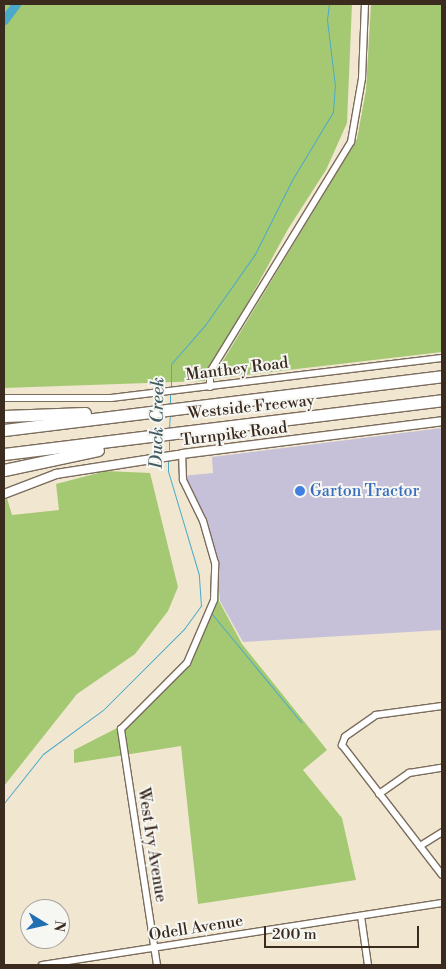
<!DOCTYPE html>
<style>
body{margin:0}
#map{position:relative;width:446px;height:969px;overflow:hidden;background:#f1e7d1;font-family:"Libre Bodoni",serif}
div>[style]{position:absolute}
.industrial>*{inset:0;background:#c7c0d9}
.green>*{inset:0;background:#a5c972}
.stream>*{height:1px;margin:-0.5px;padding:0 0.5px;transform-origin:0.5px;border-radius:0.5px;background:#4baaca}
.river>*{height:9px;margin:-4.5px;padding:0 4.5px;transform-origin:4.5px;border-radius:4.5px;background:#4baaca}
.roads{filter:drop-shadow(1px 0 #7b6c5d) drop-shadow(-1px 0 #7b6c5d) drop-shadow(0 1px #7b6c5d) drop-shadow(0 -1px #7b6c5d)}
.minor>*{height:6px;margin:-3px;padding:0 3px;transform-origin:3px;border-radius:3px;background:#fff}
.tertiary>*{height:8px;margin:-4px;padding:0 4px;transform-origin:4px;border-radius:4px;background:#fff}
.motorway>*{height:11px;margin:-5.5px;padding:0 5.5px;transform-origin:5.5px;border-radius:5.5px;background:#fff}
.dots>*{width:14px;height:14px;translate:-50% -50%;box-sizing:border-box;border:2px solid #f6f6f2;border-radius:50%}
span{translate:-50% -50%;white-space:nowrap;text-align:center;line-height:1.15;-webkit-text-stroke:4px #f6f6f2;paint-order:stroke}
.street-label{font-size:16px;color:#3b2a1e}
.shop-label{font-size:16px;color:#366cbe}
.left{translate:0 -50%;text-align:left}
.water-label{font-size:18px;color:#415d63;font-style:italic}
.frame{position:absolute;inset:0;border:5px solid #3b2a1e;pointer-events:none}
.north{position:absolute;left:20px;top:899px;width:50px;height:50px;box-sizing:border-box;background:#f6f6f2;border:1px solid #aba49d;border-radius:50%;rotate:99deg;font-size:14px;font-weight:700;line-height:20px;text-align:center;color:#3b2a1e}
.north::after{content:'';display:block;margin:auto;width:18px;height:22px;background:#1f6fb2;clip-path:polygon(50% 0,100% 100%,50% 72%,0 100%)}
.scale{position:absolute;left:264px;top:926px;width:155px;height:22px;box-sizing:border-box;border:2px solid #3b2a1e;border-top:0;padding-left:6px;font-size:15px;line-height:18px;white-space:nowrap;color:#3b2a1e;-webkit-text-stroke:4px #f6f6f2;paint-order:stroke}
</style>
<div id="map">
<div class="industrial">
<i style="clip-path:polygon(442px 428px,442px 630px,243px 642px,220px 601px,216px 559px,181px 476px,213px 473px,212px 457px)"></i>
</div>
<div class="green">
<i style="clip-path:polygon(4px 4px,352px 4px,347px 123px,326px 170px,288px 229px,205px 381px,4px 388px)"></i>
<i style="clip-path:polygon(371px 4px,442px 4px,442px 352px,212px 379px,357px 139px,366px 90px)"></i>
<i style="clip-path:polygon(106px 471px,150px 473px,178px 587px,168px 611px,135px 654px,77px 694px,4px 786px,4px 501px,7px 498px,12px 515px,59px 510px,56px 484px)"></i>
<i style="clip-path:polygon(218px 571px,219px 601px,242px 644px,327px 750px,303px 770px,342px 818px,356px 880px,198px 904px,181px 746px,74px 763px,74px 750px,121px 726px,172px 681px,198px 644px)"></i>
</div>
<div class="stream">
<i style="left:171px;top:388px;width:24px;rotate:-90deg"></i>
<i style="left:171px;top:364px;width:52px;rotate:-48.9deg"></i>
<i style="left:205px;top:325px;width:87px;rotate:-54.8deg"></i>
<i style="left:255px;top:254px;width:83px;rotate:-63.4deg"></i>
<i style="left:292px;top:180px;width:79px;rotate:-58.9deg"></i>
<i style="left:333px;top:112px;width:26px;rotate:-86deg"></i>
<i style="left:335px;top:86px;width:66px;rotate:-96.9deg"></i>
<i style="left:327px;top:20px;width:16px;rotate:-83deg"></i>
<i style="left:170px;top:405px;width:11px;rotate:-90deg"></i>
<i style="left:169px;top:428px;width:14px;rotate:-86deg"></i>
<i style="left:169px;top:453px;width:14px;rotate:-90deg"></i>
<i style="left:212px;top:614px;width:140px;rotate:50.5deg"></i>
<i style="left:4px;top:803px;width:63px;rotate:-51.5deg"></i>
<i style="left:43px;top:754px;width:74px;rotate:-36.3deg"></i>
<i style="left:103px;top:710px;width:115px;rotate:-45deg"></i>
<i style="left:184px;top:629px;width:29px;rotate:-54deg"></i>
<i style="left:201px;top:606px;width:31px;rotate:-94deg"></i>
<i style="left:199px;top:575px;width:109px;rotate:-106.6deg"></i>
<i style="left:168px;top:471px;width:12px;rotate:-90deg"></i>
</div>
<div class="river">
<i style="left:4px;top:20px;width:20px;rotate:-53deg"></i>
</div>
<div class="roads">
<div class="minor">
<i style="left:210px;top:387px;width:15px;rotate:-90deg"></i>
<i style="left:210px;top:372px;width:270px;rotate:-58.5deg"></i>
<i style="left:351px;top:142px;width:65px;rotate:-80.2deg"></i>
<i style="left:362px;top:78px;width:74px;rotate:-87.7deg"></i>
<i style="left:4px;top:398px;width:107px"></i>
<i style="left:111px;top:398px;width:333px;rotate:-6.9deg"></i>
<i style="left:442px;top:706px;width:67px;rotate:172.2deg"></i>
<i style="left:376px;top:715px;width:38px;rotate:145deg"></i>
<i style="left:345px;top:737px;width:9px;rotate:111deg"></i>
<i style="left:342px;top:745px;width:164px;rotate:52.4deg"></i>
<i style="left:379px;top:794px;width:37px;rotate:-35deg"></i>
<i style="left:409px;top:773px;width:33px;rotate:-9deg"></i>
<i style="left:420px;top:846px;width:26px;rotate:-32deg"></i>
<i style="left:361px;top:916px;width:49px;rotate:81.9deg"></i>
<i style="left:42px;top:965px;width:405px;rotate:-8.8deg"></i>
<i style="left:157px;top:965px;width:239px;rotate:-98.7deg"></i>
<i style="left:121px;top:729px;width:93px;rotate:-45deg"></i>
<i style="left:187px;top:663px;width:69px;rotate:-66.8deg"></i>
<i style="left:214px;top:600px;width:37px;rotate:-88deg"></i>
<i style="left:215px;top:563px;width:44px;rotate:-105.9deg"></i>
<i style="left:203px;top:521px;width:46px;rotate:-116deg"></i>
<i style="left:183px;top:480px;width:26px;rotate:-92deg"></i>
<i style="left:182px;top:454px;width:4px;rotate:166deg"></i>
</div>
<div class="tertiary">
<i style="left:182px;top:454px;width:262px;rotate:-7.2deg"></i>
<i style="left:4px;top:494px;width:56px;rotate:-21deg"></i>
<i style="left:56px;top:474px;width:123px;rotate:-8.9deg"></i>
</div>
<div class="motorway">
<i style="left:4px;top:416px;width:81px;rotate:-2.1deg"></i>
<i style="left:4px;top:430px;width:441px;rotate:-7deg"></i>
<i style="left:4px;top:454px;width:441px;rotate:-7deg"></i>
<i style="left:4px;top:470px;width:96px;rotate:-12deg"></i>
</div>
</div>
<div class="dots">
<i style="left:300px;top:491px;background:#3f7fe0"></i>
</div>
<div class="street-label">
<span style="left:237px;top:369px;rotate:-7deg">Manthey Road</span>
<span style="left:251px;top:407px;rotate:-6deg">Westside Freeway</span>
<span style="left:234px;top:434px;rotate:-7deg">Turnpike Road</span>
<span style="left:152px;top:845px;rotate:81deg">West Ivy Avenue</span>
<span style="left:196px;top:928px;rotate:-9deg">Odell Avenue</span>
</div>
<div class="shop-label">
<span class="left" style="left:310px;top:491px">Garton Tractor</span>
</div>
<div class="water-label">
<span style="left:158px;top:423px;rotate:-89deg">Duck Creek</span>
</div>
<div class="frame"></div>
<div class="north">N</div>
<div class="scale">200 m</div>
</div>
